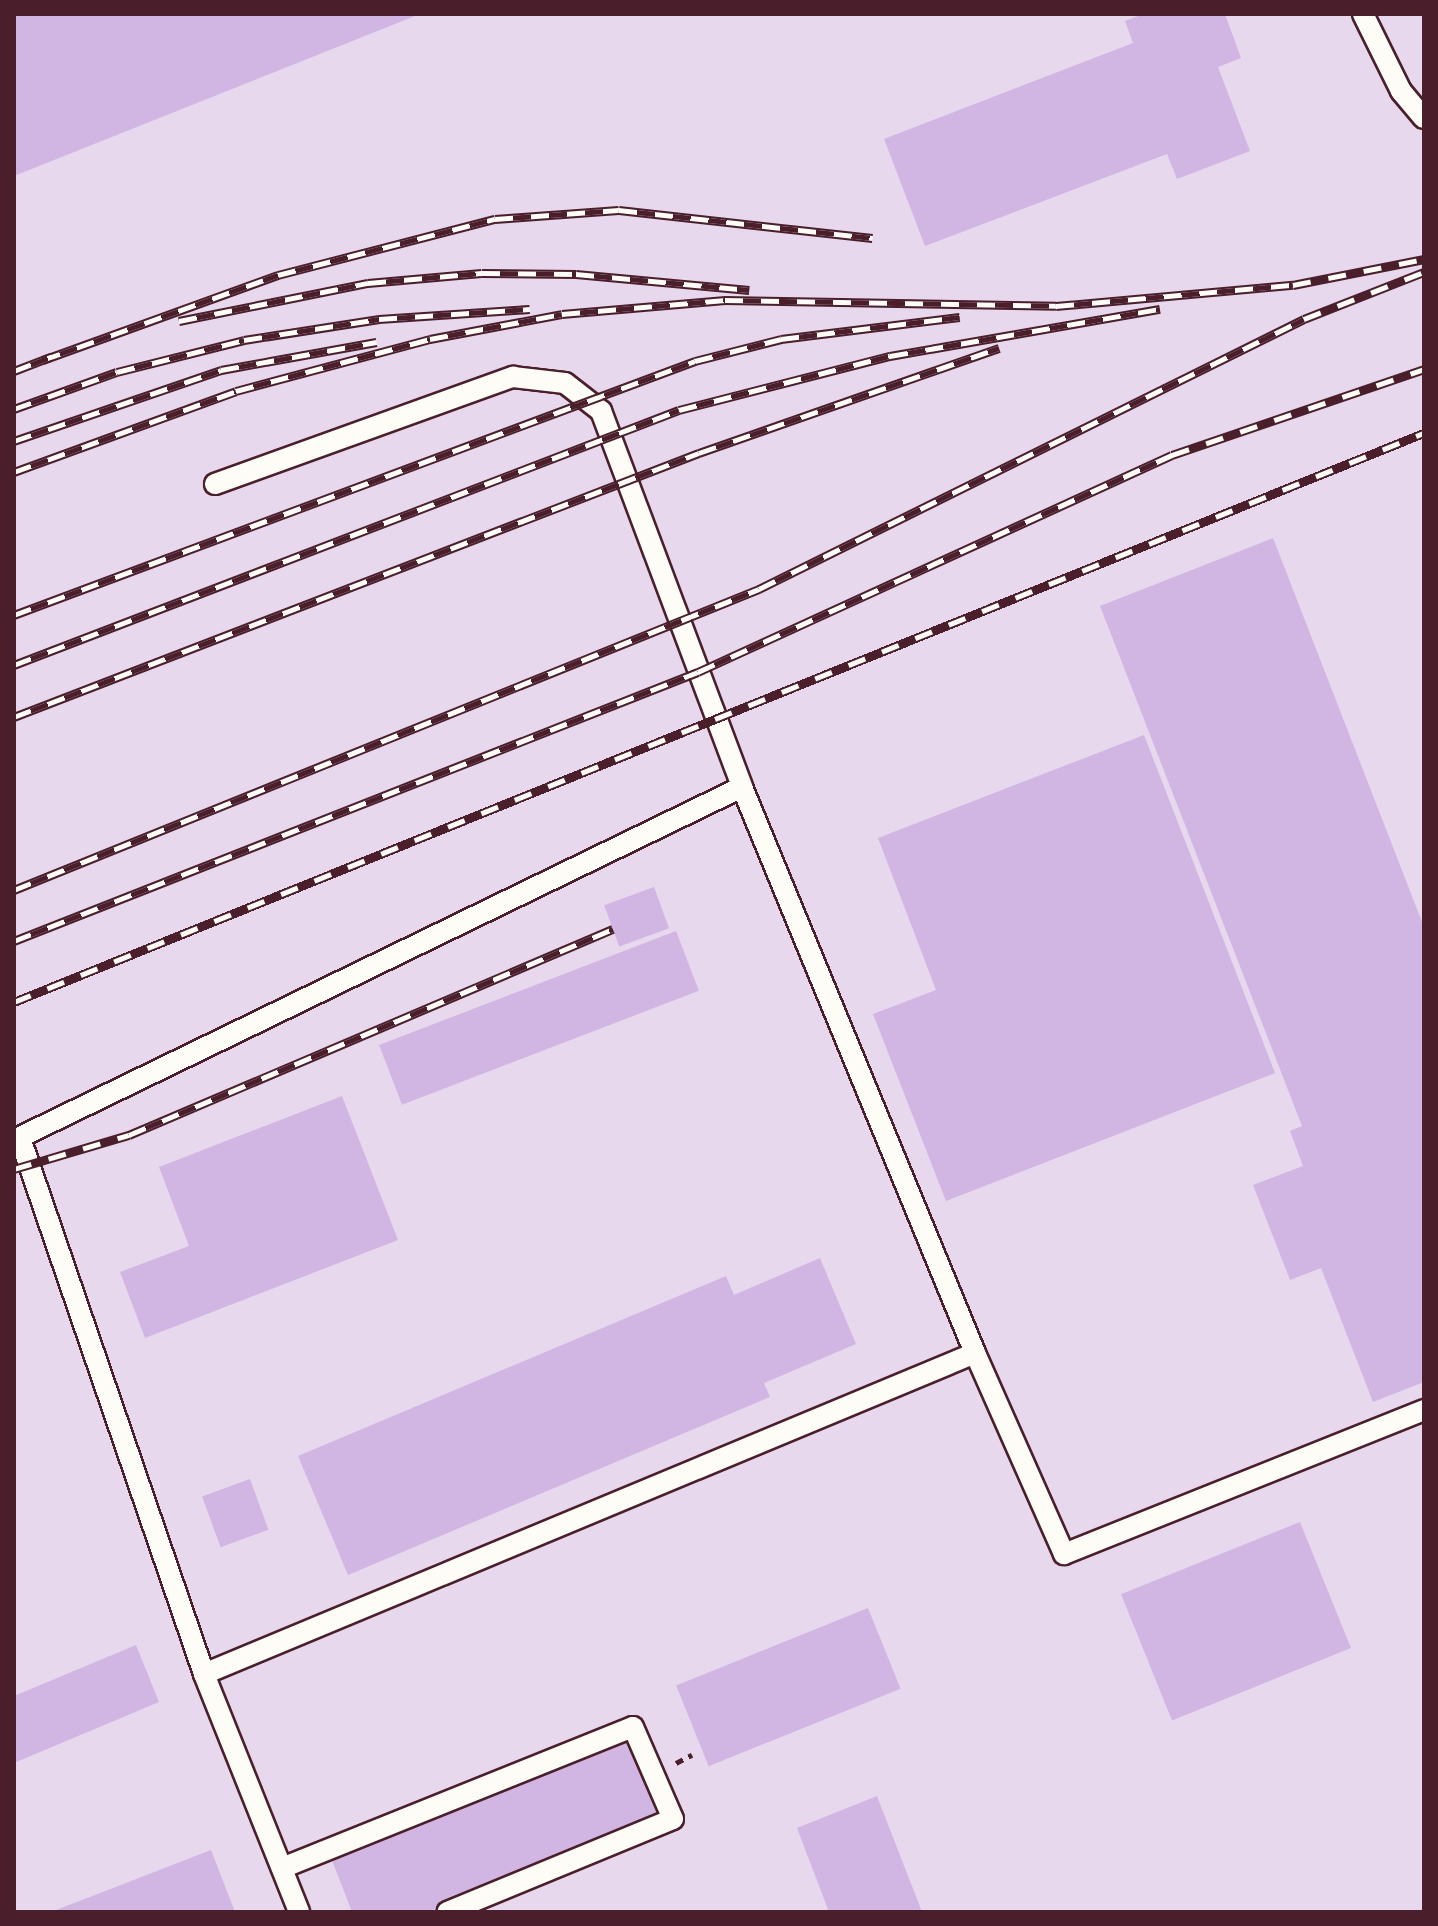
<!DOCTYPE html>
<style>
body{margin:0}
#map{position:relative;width:1438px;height:1926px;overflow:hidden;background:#f0e7f1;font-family:"Playpen Sans",sans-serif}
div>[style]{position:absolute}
.built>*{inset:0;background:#e7d8ed;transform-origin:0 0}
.building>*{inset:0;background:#d1b6e4;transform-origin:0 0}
.path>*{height:5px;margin-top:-2.5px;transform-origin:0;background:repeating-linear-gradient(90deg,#4a1f2b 0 8px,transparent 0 14px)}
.roads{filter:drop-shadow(2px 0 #4a1f2b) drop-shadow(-2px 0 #4a1f2b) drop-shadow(0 2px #4a1f2b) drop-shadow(0 -2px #4a1f2b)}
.service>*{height:20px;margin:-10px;padding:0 10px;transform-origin:10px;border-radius:10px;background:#fdfcf7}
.rail>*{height:9px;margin-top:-4.5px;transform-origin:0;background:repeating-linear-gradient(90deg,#fdfcf7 0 18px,#4a1f2b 0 36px);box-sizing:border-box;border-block:2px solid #4a1f2b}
span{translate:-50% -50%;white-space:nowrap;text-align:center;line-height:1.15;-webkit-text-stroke:8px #fdfcf7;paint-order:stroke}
.frame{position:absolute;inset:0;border:16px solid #4a1f2b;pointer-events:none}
</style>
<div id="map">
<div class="built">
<i style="left:14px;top:14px;width:1410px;height:1898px"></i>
</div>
<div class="building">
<i style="clip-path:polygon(14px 14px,420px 14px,14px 176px)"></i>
<i style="clip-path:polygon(1143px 14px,1225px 14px,1241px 58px,1218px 67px,1250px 151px,1177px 179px,1167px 154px,925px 246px,884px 139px,1133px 43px,1125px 21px)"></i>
<i style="clip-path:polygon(1273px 538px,1424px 927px,1424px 1382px,1373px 1402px,1321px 1268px,1290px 1280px,1253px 1185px,1303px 1166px,1290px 1131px,1302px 1126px,1100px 606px)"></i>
<i style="clip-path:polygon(1144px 735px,1275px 1073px,946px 1201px,873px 1014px,936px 990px,878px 838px)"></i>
<i style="left:654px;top:887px;width:44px;height:53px;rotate:70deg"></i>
<i style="left:676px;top:931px;width:64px;height:318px;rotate:69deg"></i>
<i style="clip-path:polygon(342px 1096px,398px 1240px,145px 1338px,120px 1272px,189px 1246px,159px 1167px)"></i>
<i style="clip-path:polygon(820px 1258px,856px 1344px,764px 1383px,770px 1397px,348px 1575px,298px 1456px,726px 1276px,734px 1295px)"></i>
<i style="left:250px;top:1479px;width:54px;height:51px;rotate:70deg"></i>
<i style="left:1300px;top:1522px;width:136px;height:193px;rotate:68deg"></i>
<i style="left:868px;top:1608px;width:87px;height:207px;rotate:68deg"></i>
<i style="clip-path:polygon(136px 1645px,159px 1702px,14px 1763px,14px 1696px)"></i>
<i style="clip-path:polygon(628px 1737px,661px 1820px,427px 1912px,352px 1912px,330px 1855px)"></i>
<i style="clip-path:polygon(877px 1796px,922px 1912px,829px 1912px,797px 1828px)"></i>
<i style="clip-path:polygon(211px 1850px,235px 1912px,51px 1912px)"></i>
</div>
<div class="path">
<i style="left:676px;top:1763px;width:18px;rotate:-27deg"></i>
</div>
<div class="roads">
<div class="service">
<i style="left:1363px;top:14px;width:86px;rotate:63.7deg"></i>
<i style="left:1401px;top:91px;width:35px;rotate:50deg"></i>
<i style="left:215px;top:484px;width:317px;rotate:-19.8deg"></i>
<i style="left:513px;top:377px;width:52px;rotate:6.6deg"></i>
<i style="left:565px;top:383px;width:46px;rotate:37.9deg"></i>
<i style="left:601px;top:411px;width:402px;rotate:69.4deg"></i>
<i style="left:742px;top:787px;width:612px;rotate:67.62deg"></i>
<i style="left:20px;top:1138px;width:567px;rotate:71.05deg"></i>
<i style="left:204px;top:1674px;width:256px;rotate:68.2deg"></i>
<i style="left:14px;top:1140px;width:809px;rotate:-25.87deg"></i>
<i style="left:204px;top:1674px;width:835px;rotate:-22.6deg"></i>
<i style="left:975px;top:1353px;width:220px;rotate:66.1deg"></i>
<i style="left:1064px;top:1554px;width:388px;rotate:-21.8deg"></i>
<i style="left:282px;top:1868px;width:378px;rotate:-21.9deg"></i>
<i style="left:633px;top:1727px;width:100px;rotate:66.5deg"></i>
<i style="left:673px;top:1819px;width:244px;rotate:157.6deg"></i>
</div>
</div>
<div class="rail">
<i style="left:179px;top:321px;width:193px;rotate:-11.4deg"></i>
<i style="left:368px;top:283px;width:114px;rotate:-5deg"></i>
<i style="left:482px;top:273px;width:94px;rotate:0.6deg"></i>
<i style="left:576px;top:274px;width:174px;rotate:5.3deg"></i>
<i style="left:43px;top:360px;width:250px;rotate:-19.9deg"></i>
<i style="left:278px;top:275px;width:224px;rotate:-14.5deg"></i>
<i style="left:495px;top:219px;width:124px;rotate:-4.2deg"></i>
<i style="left:619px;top:210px;width:255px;rotate:6.3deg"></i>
<i style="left:14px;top:371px;width:40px;rotate:-21deg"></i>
<i style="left:14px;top:409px;width:109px;rotate:-19.8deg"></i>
<i style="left:117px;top:372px;width:131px;rotate:-14.1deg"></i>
<i style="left:244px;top:340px;width:137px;rotate:-8.8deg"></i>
<i style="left:379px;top:319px;width:151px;rotate:-3.8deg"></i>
<i style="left:14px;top:441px;width:219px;rotate:-18.9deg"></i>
<i style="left:221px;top:370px;width:158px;rotate:-10.2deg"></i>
<i style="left:14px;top:472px;width:236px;rotate:-20deg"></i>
<i style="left:236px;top:391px;width:201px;rotate:-15deg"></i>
<i style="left:430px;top:339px;width:134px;rotate:-10.7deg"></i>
<i style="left:562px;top:314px;width:164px;rotate:-4.9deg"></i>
<i style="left:725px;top:300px;width:331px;rotate:1deg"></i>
<i style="left:1056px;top:306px;width:238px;rotate:-5.1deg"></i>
<i style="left:1293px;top:285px;width:134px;rotate:-11.2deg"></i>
<i style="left:14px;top:615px;width:727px;rotate:-20.45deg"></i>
<i style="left:695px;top:361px;width:89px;rotate:-14.3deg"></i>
<i style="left:781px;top:339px;width:180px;rotate:-7deg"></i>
<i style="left:14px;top:665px;width:712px;rotate:-20.98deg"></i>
<i style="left:679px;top:410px;width:218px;rotate:-14.4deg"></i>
<i style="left:890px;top:356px;width:274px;rotate:-9.9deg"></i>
<i style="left:14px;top:717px;width:734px;rotate:-21.08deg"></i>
<i style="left:699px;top:453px;width:318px;rotate:-19.3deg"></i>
<i style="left:14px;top:890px;width:804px;rotate:-22deg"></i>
<i style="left:759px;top:589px;width:608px;rotate:-26.35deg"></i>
<i style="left:1304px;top:319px;width:129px;rotate:-21.4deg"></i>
<i style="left:14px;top:941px;width:735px;rotate:-21.47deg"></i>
<i style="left:698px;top:672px;width:521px;rotate:-24.6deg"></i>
<i style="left:1172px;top:455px;width:266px;rotate:-18.8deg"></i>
<i style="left:14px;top:1002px;width:1520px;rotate:-21.98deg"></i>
<i style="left:14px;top:1169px;width:120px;rotate:-16.5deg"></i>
<i style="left:129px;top:1135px;width:526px;rotate:-23.06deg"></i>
</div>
<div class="frame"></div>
</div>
